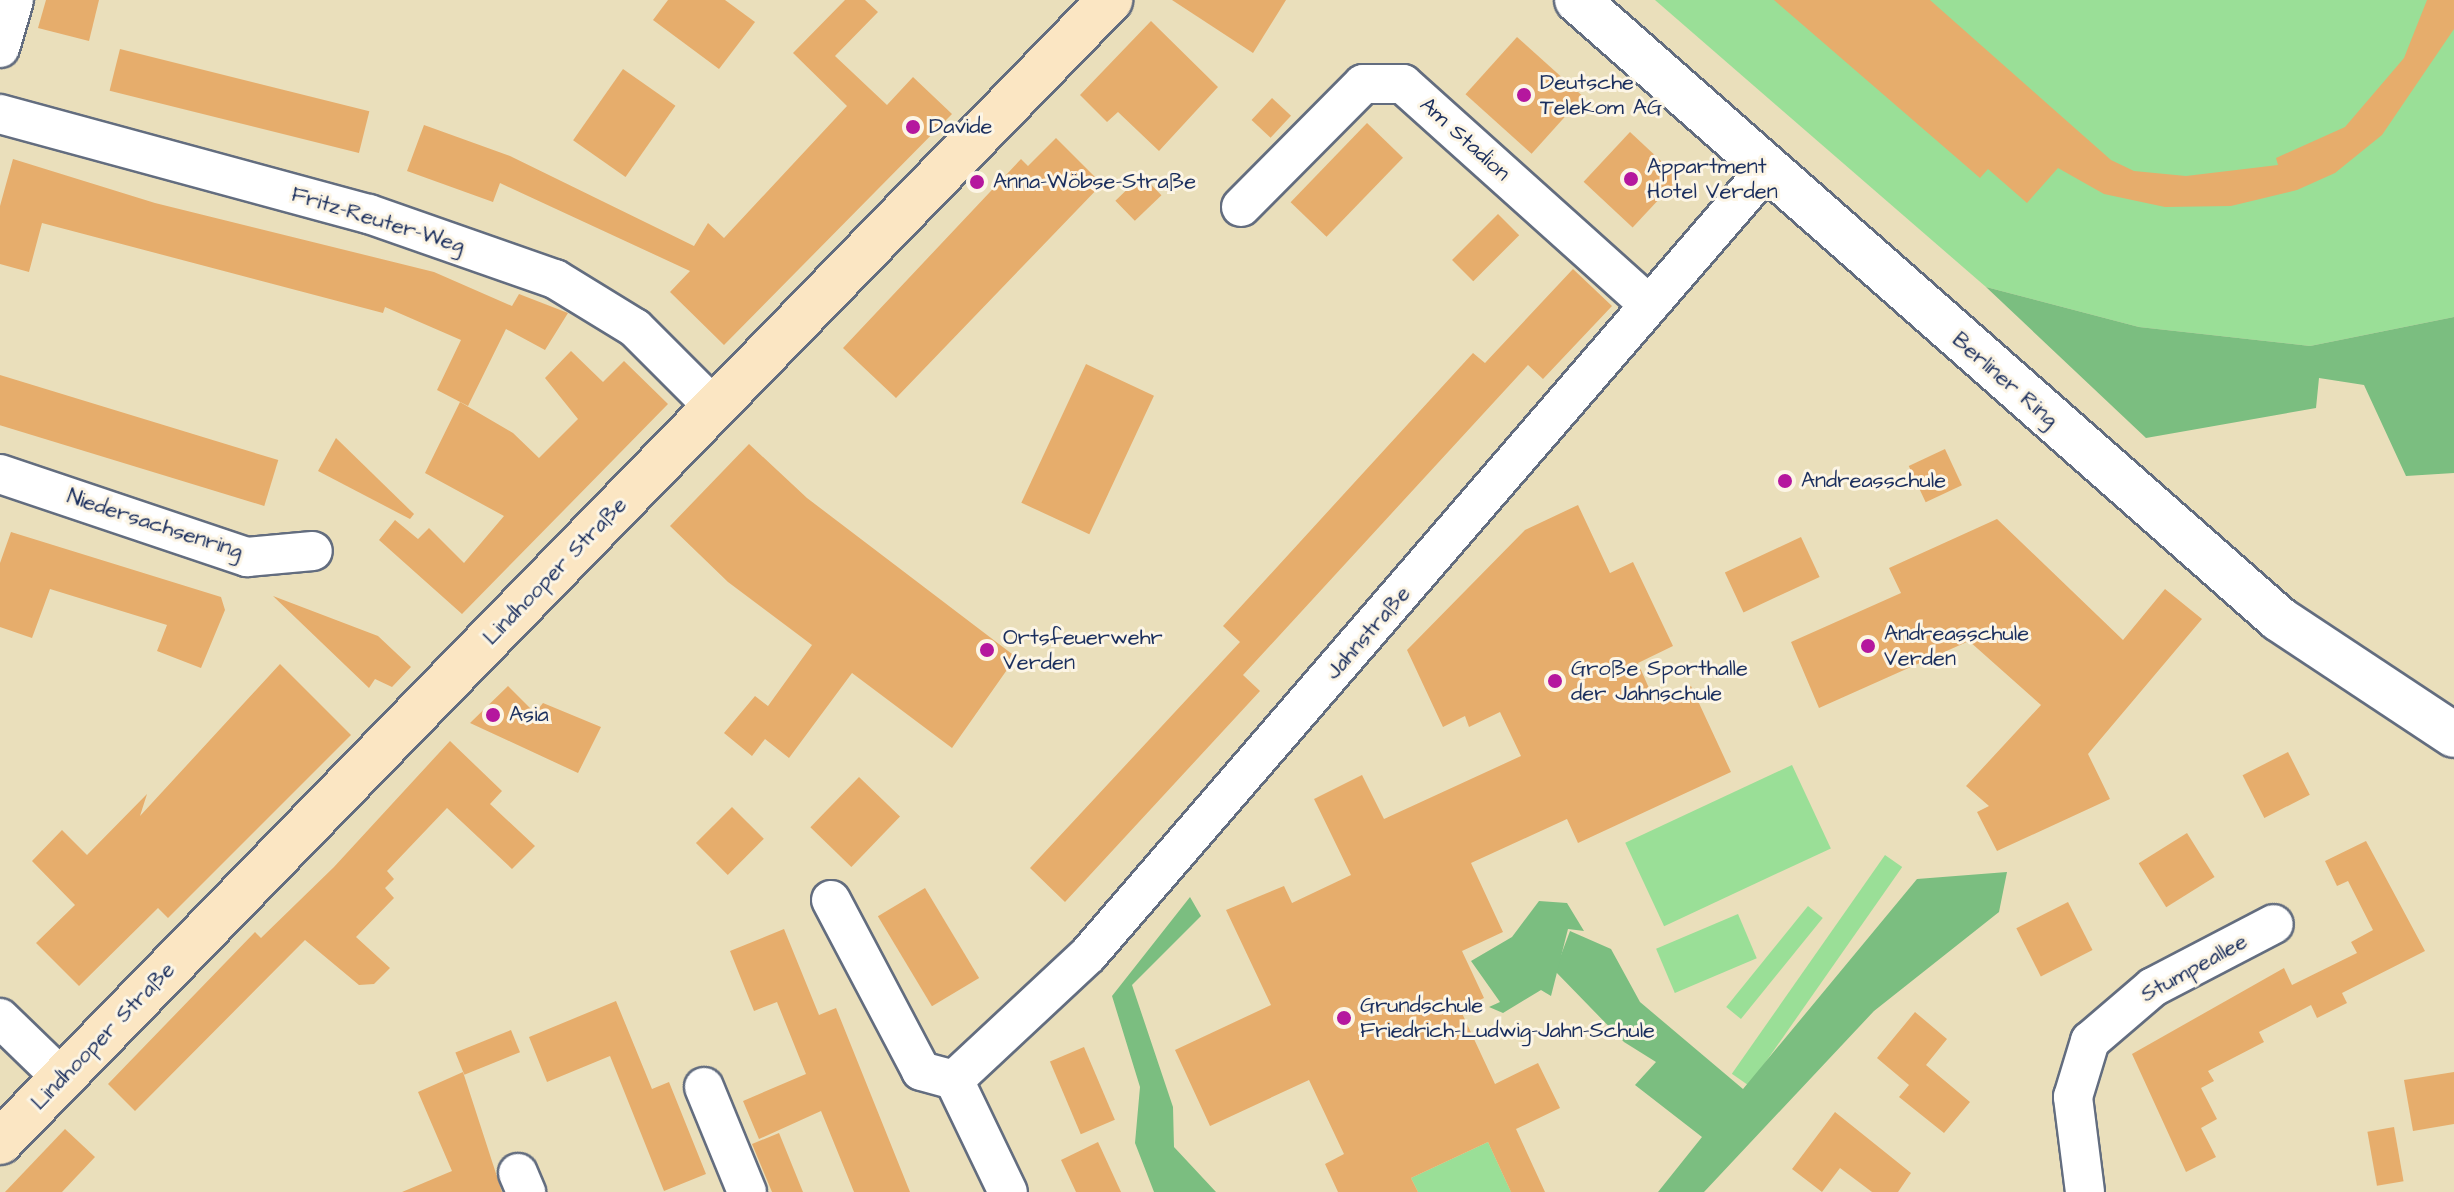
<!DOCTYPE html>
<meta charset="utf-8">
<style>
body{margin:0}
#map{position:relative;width:2454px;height:1192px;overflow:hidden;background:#eadfbb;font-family:"Architects Daughter",sans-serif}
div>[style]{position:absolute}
.green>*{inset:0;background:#9adf97;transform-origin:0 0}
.forest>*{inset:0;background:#7bbe80}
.building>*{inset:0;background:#e6ad6c;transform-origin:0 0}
.roads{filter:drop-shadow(2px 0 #636d7f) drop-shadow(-2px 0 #636d7f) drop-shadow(0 2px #636d7f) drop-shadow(0 -2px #636d7f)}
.minor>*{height:38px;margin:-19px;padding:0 19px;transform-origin:19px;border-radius:19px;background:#fff}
.tertiary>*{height:44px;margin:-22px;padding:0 22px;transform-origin:22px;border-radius:22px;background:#fff}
.secondary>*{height:44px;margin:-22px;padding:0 22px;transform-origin:22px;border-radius:22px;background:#fbe6c3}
.dots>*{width:22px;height:22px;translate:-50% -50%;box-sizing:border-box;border:4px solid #fcf5e5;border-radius:50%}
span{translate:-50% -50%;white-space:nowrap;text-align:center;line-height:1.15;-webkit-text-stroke:6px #fcf5e5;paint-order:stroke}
.poi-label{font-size:22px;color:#1b2f5e}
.left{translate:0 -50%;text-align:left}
.street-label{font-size:22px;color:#1b2f5e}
</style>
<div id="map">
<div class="green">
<i style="clip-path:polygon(1655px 0,2454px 0,2454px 317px,2310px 346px,2139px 327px,1986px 287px)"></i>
<i style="left:1792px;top:765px;width:92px;height:184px;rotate:65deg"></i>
<i style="left:1885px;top:855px;width:21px;height:267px;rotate:35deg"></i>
<i style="left:1808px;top:906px;width:19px;height:130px;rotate:39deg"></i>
<i style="left:1738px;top:914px;width:48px;height:89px;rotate:67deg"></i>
<i style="clip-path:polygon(1488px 1142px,1511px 1192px,1418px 1192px,1411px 1178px)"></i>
</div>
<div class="forest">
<i style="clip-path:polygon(1986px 287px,2139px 327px,2310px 346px,2454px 317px,2454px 473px,2406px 476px,2364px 385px,2319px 378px,2316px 408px,2146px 438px)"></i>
<i style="clip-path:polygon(2007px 872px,1999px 912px,1874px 1011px,1704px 1192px,1658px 1192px,1702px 1137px,1635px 1085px,1656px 1062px,1624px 1042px,1555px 971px,1570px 931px,1611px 949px,1640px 1002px,1743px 1089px,1917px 879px)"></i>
<i style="clip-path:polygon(1190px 897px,1201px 916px,1132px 985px,1173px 1107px,1174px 1147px,1216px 1192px,1154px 1192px,1135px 1143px,1140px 1087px,1112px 996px)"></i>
<i style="clip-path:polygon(1539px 901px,1567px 903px,1584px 931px,1568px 929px,1551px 996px,1541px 990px,1503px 1013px,1489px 1007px,1500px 1002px,1471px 961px,1512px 937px)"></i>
</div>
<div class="building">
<i style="clip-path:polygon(46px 0,99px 0,89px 41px,38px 28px)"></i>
<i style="clip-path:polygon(668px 0,725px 0,755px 22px,719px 69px,653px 20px)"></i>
<i style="clip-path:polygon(845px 0,865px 0,878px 12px,835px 56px,887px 105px,913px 77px,952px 114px,724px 345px,670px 292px,690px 271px,500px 183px,493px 202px,407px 171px,424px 125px,510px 156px,694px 246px,708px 223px,724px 238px,847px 106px,793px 53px)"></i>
<i style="clip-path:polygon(1172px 0,1286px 0,1253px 53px)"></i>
<i style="clip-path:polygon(1774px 0,1930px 0,2111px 160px,2134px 171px,2186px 176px,2278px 165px,2276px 158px,2345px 127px,2404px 58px,2427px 0,2454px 0,2454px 29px,2382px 135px,2335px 173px,2297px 190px,2231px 206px,2165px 207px,2104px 194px,2058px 168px,2027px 203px,1988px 169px,1980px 178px)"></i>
<i style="clip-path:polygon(1151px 21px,1218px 87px,1159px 151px,1118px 112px,1107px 122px,1080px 95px)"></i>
<i style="left:1517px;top:37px;width:89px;height:77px;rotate:42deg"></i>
<i style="left:120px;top:49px;width:257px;height:43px;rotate:14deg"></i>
<i style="left:623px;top:69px;width:64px;height:87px;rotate:35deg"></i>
<i style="left:1272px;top:98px;width:26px;height:30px;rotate:43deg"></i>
<i style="left:1367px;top:123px;width:50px;height:110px;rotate:44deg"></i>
<i style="left:1630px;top:132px;width:67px;height:68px;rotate:43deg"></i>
<i style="clip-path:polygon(1056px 138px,1102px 184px,896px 398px,843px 348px,1021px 159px,1028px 166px)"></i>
<i style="clip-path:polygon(13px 159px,155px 203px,434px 272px,512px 306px,519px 294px,568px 313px,545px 350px,506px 329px,468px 406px,437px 390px,461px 340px,385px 307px,383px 313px,42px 223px,29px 272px,0 264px,0 206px)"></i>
<i style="left:1142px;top:175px;width:28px;height:37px;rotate:46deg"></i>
<i style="left:1498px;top:214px;width:30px;height:65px;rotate:45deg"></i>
<i style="clip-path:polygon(1573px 269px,1612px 306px,1543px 379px,1528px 365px,1243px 675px,1260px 691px,1065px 902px,1030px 868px,1240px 642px,1223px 626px,1473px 353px,1485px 363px)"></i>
<i style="clip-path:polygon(571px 351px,603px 382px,624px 361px,668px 404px,462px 614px,379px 540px,395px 520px,418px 539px,429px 528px,464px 563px,504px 516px,425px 473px,460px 402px,513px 433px,539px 458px,578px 419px,545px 378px)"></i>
<i style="left:1086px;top:364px;width:75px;height:153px;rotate:25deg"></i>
<i style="left:0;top:375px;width:291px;height:48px;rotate:17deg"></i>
<i style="clip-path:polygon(336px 438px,414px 514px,410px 519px,318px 471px)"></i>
<i style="clip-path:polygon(749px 444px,807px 498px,1016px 657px,952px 748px,852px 673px,789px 758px,765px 739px,752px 756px,724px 733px,755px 696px,768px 706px,812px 645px,728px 582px,670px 526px)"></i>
<i style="left:1945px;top:449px;width:40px;height:40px;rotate:65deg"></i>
<i style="clip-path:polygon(1578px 505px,1610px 573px,1633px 562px,1673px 646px,1638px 663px,1655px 702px,1691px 686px,1731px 772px,1578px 843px,1567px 819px,1471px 863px,1503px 932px,1462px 951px,1484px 998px,1460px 1009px,1495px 1084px,1538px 1063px,1560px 1108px,1516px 1129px,1545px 1192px,1511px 1192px,1488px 1142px,1411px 1178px,1418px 1192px,1338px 1192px,1325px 1164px,1344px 1154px,1309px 1080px,1210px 1126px,1175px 1050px,1271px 1005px,1226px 910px,1284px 886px,1292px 903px,1351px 875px,1314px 799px,1362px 775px,1384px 819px,1521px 756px,1500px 712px,1469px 727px,1465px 716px,1443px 727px,1407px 650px,1525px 530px)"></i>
<i style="clip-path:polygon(1997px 519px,2123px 640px,2165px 589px,2202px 619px,2088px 754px,2110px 799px,1997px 851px,1977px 812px,1989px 806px,1966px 786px,2041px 705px,1969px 641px,1819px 708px,1791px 642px,1901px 593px,1889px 568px)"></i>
<i style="clip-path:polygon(11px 532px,221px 597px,225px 610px,201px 668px,157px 651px,167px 625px,50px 589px,32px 638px,0 627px,0 563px)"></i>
<i style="left:1801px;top:537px;width:44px;height:84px;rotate:65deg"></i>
<i style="clip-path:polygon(273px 596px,378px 636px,411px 667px,392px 687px,375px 679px,369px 688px)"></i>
<i style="clip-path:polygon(280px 664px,351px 735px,168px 918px,158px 908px,79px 986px,36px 943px,75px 905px,32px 861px,62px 830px,87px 855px,147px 794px,140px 816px)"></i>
<i style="clip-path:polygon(508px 686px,535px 713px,543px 703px,601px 727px,578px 773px,470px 723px)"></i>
<i style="clip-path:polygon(450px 741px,502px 791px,490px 804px,535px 846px,512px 869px,447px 808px,387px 871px,394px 879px,385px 888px,394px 898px,356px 937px,390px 968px,374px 984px,359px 985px,305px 940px,135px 1111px,108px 1084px,255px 932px,261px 938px,334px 867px)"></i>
<i style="left:2288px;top:752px;width:48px;height:51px;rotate:63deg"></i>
<i style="left:859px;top:777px;width:57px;height:70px;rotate:44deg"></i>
<i style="left:732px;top:807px;width:45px;height:51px;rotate:45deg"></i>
<i style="left:2187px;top:833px;width:52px;height:57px;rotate:58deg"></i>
<i style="clip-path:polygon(2366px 841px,2425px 951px,2342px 993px,2347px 1003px,2317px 1018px,2311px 1005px,2259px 1032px,2264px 1042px,2208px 1071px,2214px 1081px,2201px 1088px,2217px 1119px,2201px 1128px,2216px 1157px,2186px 1172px,2132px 1054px,2284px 968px,2292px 985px,2357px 953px,2351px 942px,2373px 930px,2348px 881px,2337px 886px,2325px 861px)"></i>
<i style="left:925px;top:888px;width:105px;height:55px;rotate:59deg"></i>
<i style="left:2068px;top:902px;width:54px;height:58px;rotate:63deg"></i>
<i style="clip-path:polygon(784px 929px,819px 1015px,836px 1008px,910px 1192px,854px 1192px,821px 1111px,759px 1139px,743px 1101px,806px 1074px,777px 1002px,754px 1011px,730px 951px)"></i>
<i style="clip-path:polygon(616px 1001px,652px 1089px,669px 1082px,706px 1174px,664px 1191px,610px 1056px,547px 1082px,529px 1037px)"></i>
<i style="clip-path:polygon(1915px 1012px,1947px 1039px,1926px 1065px,1970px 1102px,1944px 1133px,1899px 1097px,1909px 1085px,1877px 1058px)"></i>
<i style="left:511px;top:1030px;width:24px;height:60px;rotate:68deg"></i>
<i style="left:1084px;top:1047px;width:79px;height:37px;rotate:67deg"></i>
<i style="clip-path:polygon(463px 1072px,502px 1192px,402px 1192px,452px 1171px,418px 1092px)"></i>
<i style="clip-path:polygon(2454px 1072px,2454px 1124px,2413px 1131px,2404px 1080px)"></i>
<i style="clip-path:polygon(1835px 1112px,1911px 1173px,1898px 1192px,1872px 1192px,1840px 1168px,1822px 1192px,1792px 1169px)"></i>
<i style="left:2394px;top:1127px;width:55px;height:27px;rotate:80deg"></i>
<i style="clip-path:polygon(65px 1129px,95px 1157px,62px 1192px,5px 1192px)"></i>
<i style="clip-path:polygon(779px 1133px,803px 1192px,772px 1192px,752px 1144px)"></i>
<i style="clip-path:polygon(1098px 1142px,1121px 1192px,1076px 1192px,1061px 1160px)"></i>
</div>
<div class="roads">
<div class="minor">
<i style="left:0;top:48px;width:50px;rotate:-73.7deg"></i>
<i style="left:0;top:114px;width:382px;rotate:15.2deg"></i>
<i style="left:369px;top:214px;width:197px;rotate:19.3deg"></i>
<i style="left:555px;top:279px;width:94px;rotate:31.5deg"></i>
<i style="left:635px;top:328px;width:112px;rotate:45deg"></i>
<i style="left:1241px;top:207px;width:173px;rotate:-45.2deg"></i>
<i style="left:1363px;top:84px;width:40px"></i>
<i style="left:1403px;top:84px;width:331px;rotate:41.9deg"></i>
<i style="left:0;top:474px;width:261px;rotate:18.6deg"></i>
<i style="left:247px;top:557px;width:66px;rotate:-5.2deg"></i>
<i style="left:831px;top:900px;width:193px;rotate:62.2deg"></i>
<i style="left:921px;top:1071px;width:34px;rotate:15deg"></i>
<i style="left:954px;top:1080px;width:124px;rotate:64.3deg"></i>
<i style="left:0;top:1018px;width:86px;rotate:44.1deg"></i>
<i style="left:954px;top:1080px;width:183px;rotate:-43deg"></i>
<i style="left:1088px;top:955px;width:1037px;rotate:-49.18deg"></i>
<i style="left:704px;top:1087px;width:113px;rotate:67.7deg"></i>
<i style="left:518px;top:1173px;width:21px;rotate:67deg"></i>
<i style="left:2085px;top:1192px;width:96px;rotate:-97.2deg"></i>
<i style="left:2073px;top:1097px;width:59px;rotate:-73.1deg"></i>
<i style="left:2090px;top:1041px;width:83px;rotate:-40.6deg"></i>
<i style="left:2153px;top:987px;width:136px;rotate:-27.5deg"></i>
</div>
<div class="tertiary">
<i style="left:1577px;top:0;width:936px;rotate:41.4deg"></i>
<i style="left:2279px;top:619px;width:210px;rotate:33.5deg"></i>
</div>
<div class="secondary">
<i style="left:0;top:1142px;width:1593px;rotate:-45.81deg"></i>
</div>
</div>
<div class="dots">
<i style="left:1524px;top:95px;background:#b5179e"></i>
<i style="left:913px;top:127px;background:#b5179e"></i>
<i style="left:1631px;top:179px;background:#b5179e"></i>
<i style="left:977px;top:182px;background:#b5179e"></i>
<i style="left:1785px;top:481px;background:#b5179e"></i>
<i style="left:1868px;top:646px;background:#b5179e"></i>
<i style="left:987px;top:650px;background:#b5179e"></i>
<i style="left:1555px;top:681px;background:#b5179e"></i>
<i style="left:493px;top:715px;background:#b5179e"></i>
<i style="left:1344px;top:1018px;background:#b5179e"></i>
</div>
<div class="poi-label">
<span class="left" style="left:1540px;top:95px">Deutsche<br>Telekom AG</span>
<span class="left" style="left:929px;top:127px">Davide</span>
<span class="left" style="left:1647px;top:179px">Appartment<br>Hotel Verden</span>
<span class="left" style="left:993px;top:182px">Anna-Wöbse-Straße</span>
<span class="left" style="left:1801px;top:481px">Andreasschule</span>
<span class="left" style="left:1884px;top:646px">Andreasschule<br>Verden</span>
<span class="left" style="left:1003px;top:650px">Ortsfeuerwehr<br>Verden</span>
<span class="left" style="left:1571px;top:681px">Große Sporthalle<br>der Jahnschule</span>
<span class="left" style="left:509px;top:715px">Asia</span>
<span class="left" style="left:1360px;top:1018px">Grundschule<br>Friedrich-Ludwig-Jahn-Schule</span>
</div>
<div class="street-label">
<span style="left:1465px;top:139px;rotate:42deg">Am Stadion</span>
<span style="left:378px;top:220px;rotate:17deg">Fritz-Reuter-Weg</span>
<span style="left:2005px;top:380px;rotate:41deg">Berliner Ring</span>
<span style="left:155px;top:524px;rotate:18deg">Niedersachsenring</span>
<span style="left:555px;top:571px;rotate:-46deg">Lindhooper Straße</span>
<span style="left:1368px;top:633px;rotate:-49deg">Jahnstraße</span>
<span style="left:2194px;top:968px;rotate:-29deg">Stumpeallee</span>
<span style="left:103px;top:1036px;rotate:-46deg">Lindhooper Straße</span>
</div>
</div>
